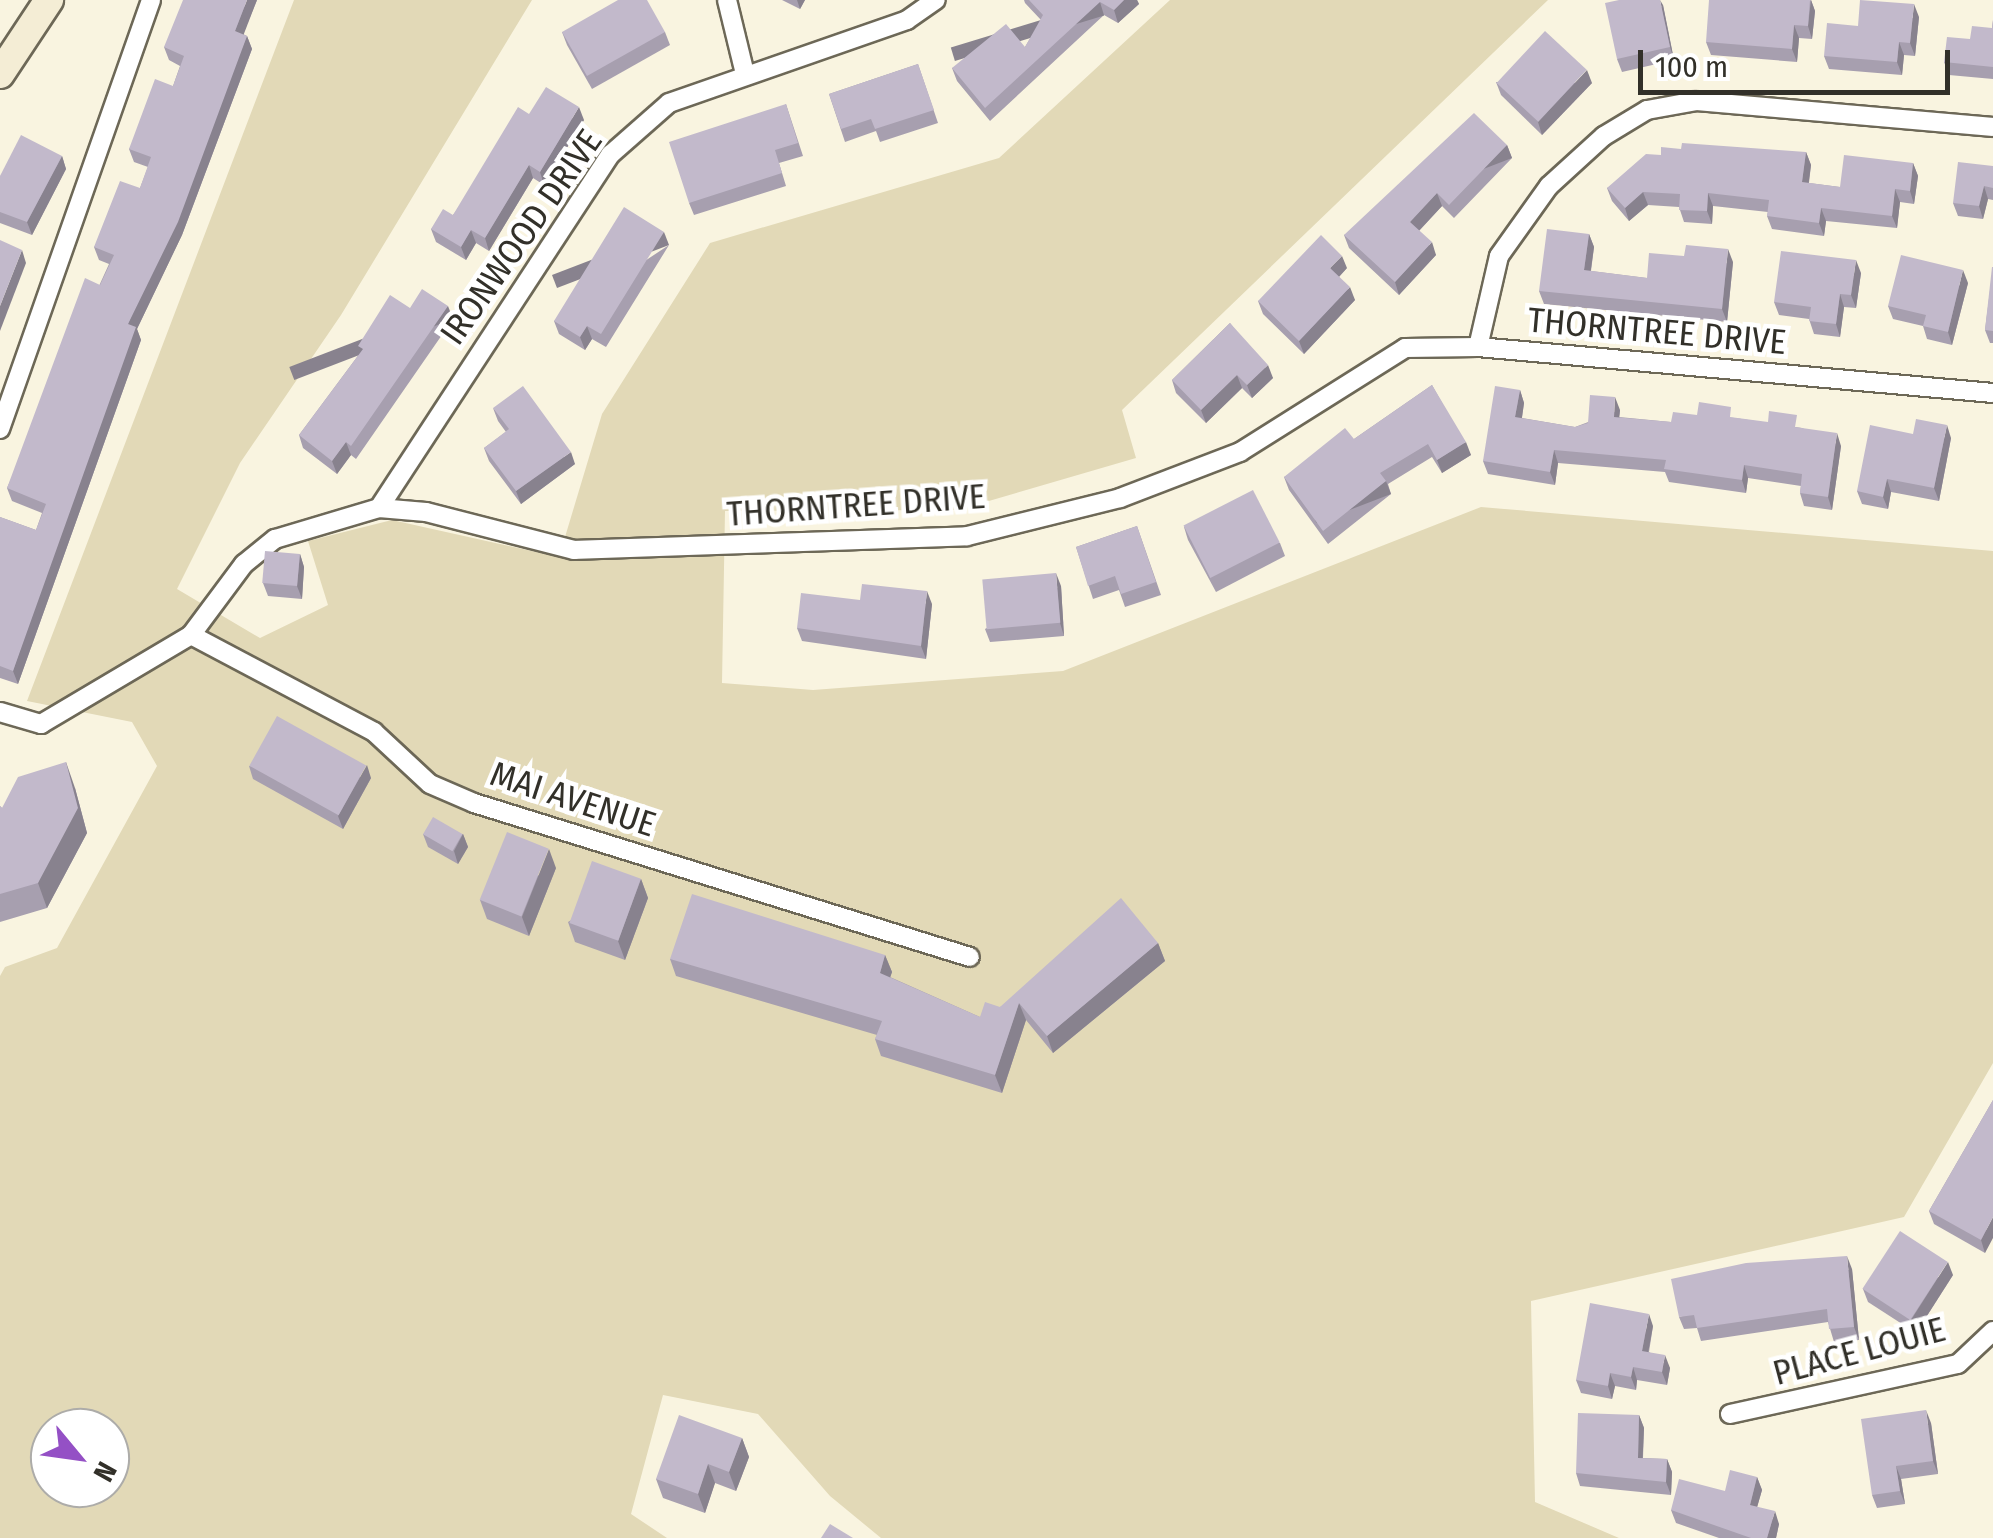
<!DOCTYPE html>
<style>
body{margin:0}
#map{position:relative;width:1993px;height:1538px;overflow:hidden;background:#f9f4e0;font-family:"Fira Sans Condensed",sans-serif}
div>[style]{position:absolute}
.green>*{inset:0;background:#e2d9b7}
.roads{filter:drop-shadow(2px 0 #6d6857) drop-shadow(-2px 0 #6d6857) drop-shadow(0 2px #6d6857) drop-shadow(0 -2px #6d6857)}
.street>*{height:18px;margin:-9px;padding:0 9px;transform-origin:9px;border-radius:9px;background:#fff}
.secondary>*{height:28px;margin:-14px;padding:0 14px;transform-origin:14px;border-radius:14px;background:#f4edd5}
.wall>*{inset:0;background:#a79faf}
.shaded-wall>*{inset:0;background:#88828e;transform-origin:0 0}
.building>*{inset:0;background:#c2b9cb;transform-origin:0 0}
span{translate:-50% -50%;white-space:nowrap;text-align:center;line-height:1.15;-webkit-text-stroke:9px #fff;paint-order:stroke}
.street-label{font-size:35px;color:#323029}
.north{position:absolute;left:30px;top:1408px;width:100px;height:100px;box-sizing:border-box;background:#fff;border:2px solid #adaca9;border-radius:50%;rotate:119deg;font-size:28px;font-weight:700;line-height:40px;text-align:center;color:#323029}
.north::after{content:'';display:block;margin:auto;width:35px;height:45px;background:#9450c5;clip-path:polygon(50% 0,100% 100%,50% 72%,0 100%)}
.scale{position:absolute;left:1638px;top:50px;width:312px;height:45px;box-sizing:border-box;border:5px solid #323029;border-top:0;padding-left:12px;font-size:30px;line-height:35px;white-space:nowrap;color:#323029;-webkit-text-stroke:8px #fff;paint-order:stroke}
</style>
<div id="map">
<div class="green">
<i style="clip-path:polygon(evenodd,294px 0,532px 0,341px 315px,240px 463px,177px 589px,260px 638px,328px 605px,308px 541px,392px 520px,559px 557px,602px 414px,710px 243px,999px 158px,1170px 0,1548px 0,1122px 410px,1136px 458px,958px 510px,725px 511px,722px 683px,813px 690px,1063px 671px,1481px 507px,1993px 551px,1993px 1063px,1904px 1217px,1531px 1301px,1535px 1502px,1619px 1538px,881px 1538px,830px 1496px,758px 1414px,663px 1395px,631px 1514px,667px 1538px,0 1538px,0 976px,5px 967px,57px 948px,157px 766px,132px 722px,27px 701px,294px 0,50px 1428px,110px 1428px,110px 1488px,50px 1488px,50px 1428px)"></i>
</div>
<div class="roads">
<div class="street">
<i style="left:727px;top:0;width:76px;rotate:76.3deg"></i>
<i style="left:1478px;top:347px;width:93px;rotate:-77deg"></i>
<i style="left:1499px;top:256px;width:86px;rotate:-54.5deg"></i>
<i style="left:1549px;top:186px;width:74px;rotate:-42.3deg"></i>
<i style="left:1604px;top:136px;width:50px;rotate:-31.2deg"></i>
<i style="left:1647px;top:110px;width:51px;rotate:-10.2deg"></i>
<i style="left:1697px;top:101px;width:297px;rotate:5deg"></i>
<i style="left:0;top:429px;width:455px;rotate:-70.6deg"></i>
<i style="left:379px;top:508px;width:423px;rotate:-56.8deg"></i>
<i style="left:611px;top:154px;width:77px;rotate:-41.3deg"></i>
<i style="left:669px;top:103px;width:252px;rotate:-19.2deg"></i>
<i style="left:907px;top:20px;width:35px;rotate:-35deg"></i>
<i style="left:191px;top:635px;width:207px;rotate:27.9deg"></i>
<i style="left:374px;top:732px;width:76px;rotate:42.9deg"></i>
<i style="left:430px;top:784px;width:48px;rotate:23.4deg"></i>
<i style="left:474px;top:803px;width:519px;rotate:17.25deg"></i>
<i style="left:0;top:712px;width:43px;rotate:16.3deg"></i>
<i style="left:41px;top:724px;width:174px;rotate:-30.7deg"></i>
<i style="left:191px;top:635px;width:89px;rotate:-53.3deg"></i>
<i style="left:244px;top:564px;width:40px;rotate:-39deg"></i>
<i style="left:275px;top:539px;width:109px;rotate:-16.6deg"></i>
<i style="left:379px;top:508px;width:47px;rotate:4.9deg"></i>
<i style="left:426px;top:512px;width:153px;rotate:14.4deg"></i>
<i style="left:574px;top:550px;width:393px;rotate:-2deg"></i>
<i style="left:967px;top:536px;width:158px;rotate:-13.9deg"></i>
<i style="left:1120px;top:498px;width:129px;rotate:-21deg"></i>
<i style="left:1240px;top:452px;width:195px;rotate:-32.2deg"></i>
<i style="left:1405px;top:348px;width:73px;rotate:-0.8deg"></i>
<i style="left:1478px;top:347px;width:517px;rotate:5.1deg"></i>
<i style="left:1730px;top:1414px;width:233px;rotate:-12.4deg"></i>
<i style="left:1958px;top:1364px;width:48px;rotate:-43.3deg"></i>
</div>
<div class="secondary">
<i style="left:0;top:74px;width:89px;rotate:-56.5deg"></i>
</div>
</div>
<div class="wall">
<i style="clip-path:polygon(257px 0,243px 34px,247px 36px,252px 49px,182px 235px,137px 329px,141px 340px,18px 684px,0 678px,0 517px,36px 530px,42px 513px,12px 501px,7px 488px,109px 264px,99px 260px,94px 247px,140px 188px,148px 167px,134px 162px,129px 149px,173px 86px,180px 66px,169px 60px,164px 47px)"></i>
<i style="clip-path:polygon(782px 0,805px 0,800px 9px)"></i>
<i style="clip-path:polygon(1024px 0,1137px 0,1139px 4px,1118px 23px,1104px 15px,990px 121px,957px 81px,952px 68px,1025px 47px,1041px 20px,1025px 3px)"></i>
<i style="clip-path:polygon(1811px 0,1815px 11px,1812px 39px,1799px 38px,1797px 62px,1711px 55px,1706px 42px)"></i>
<i style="clip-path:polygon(1663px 5px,1674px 60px,1622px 72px,1617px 59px)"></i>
<i style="clip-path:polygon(1919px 17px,1915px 56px,1904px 55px,1902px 75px,1829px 69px,1824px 56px,1858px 26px)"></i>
<i style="clip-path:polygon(1993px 20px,1993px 79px,1949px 75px,1944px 62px,1970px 39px,1992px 28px)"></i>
<i style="clip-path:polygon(562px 32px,665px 32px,670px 45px,592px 89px,567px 45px)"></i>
<i style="clip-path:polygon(918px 64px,938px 123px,880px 142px,876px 131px,845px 142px,829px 94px)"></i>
<i style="clip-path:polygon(1496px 82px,1592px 83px,1542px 135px,1501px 95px)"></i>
<i style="clip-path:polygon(786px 104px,803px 156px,779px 163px,786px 186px,694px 215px,689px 203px)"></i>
<i style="clip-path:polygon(529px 114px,584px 120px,544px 185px,533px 178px,489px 251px,476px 243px,466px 260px,436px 242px,431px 229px,453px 215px)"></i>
<i style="clip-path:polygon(1507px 145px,1512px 158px,1454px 218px,1442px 206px,1419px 231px,1436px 255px,1399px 295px,1349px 248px,1344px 235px)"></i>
<i style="clip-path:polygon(1806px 152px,1811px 165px,1809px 183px,1840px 187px,1913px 163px,1918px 176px,1914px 204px,1900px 202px,1897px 228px,1826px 221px,1824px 236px,1772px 229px,1767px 216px,1768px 212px,1713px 206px,1712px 224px,1684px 222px,1679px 207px,1648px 205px,1629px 221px,1612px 201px,1607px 188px,1661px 155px)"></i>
<i style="clip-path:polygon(62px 156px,66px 169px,32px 235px,0 223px,0 176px)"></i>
<i style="clip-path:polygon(1993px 166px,1993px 200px,1988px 199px,1983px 219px,1958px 216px,1953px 203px)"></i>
<i style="clip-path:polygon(1589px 234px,1594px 247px,1591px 271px,1647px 278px,1733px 262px,1727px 322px,1544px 304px,1539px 291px)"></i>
<i style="clip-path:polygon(669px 245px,606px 347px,592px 339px,585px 350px,559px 334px,554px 321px)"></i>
<i style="clip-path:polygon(1993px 267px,1993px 343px,1990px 343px,1985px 330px)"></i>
<i style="clip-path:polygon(1347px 268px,1339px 277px,1355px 300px,1304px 354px,1263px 314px,1258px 301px)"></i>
<i style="clip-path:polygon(1861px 273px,1856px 308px,1844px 307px,1840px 337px,1814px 334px,1809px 319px,1779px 315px,1774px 302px)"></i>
<i style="clip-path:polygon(1968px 283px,1952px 345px,1927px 339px,1923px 326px,1893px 319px,1888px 306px)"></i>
<i style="clip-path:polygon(410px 308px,453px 319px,356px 459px,351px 455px,337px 474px,303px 448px,299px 435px,360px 353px,358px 346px)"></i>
<i style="clip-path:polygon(1230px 323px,1273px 378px,1252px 398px,1242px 388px,1206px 423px,1176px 393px,1172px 380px)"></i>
<i style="clip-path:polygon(1432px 385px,1471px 455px,1442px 473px,1432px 457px,1388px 484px,1391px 494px,1328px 544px,1289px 490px,1284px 477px,1354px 439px)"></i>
<i style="clip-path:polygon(1520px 390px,1524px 403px,1522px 418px,1575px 427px,1620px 410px,1619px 417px,1671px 422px,1697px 415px,1735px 418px,1802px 428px,1841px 446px,1832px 510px,1804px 506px,1800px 493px,1801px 486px,1748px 478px,1746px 493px,1669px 482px,1665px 472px,1558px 463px,1555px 485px,1488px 474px,1483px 461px)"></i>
<i style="clip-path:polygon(493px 408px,575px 464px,521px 504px,489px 461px,484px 448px,506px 432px,498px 421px)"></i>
<i style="clip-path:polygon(1913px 434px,1951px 438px,1939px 501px,1891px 492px,1888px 509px,1862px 504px,1857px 491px)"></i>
<i style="clip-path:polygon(1137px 526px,1161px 595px,1125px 607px,1119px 590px,1093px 599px,1076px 547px)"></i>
<i style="clip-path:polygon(1184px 527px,1280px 543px,1285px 556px,1216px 592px,1188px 540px)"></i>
<i style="clip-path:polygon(300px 554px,304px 567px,302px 599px,268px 596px,263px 583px)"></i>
<i style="clip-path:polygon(1061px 586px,1064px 636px,990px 642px,985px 629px)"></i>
<i style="clip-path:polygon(860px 600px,932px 604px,926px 659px,802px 641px,797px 628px)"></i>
<i style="clip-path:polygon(249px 766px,371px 778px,343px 829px,253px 779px)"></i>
<i style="clip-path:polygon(75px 788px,87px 833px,47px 908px,0 922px,0 806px,2px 808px)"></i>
<i style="clip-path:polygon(423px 834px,463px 834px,468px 847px,458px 864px,428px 847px)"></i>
<i style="clip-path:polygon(556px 868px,529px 936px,487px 919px,480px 900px)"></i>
<i style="clip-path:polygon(641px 879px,648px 898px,625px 960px,575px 942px,568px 922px)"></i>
<i style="clip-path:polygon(1158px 943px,1165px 961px,1053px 1053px,1026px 1020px,1002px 1093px,881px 1056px,875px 1039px,877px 1035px,676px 976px,670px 959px,885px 955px,892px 972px,890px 977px,980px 1017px,1000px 1007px)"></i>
<i style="clip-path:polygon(1993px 1100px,1985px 1253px,1934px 1224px,1929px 1211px)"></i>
<i style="clip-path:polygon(1852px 1269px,1859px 1340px,1834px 1342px,1828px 1322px,1701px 1341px,1697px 1328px,1684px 1329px,1679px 1317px)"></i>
<i style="clip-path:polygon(1953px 1275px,1916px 1333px,1868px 1302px,1863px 1289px)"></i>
<i style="clip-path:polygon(1653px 1326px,1649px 1352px,1670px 1368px,1667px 1385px,1637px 1380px,1636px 1390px,1615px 1386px,1612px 1399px,1581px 1393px,1576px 1380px)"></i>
<i style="clip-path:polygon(1639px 1415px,1644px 1428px,1643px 1458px,1667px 1459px,1672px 1472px,1671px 1495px,1580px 1486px,1576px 1473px)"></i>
<i style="clip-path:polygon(1931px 1423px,1938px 1474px,1901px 1479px,1905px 1504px,1877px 1508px,1872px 1495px)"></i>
<i style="clip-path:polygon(742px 1438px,749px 1457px,736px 1491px,715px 1483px,705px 1513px,663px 1498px,656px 1479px)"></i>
<i style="clip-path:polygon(1757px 1477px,1762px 1490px,1757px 1507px,1779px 1524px,1776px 1538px,1719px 1538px,1676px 1523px,1671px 1510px,1725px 1491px)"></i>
</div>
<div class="shaded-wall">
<i style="clip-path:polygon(247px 0,257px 0,240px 44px,235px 31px)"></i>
<i style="clip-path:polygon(797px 0,805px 0,800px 9px)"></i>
<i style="clip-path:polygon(1124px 0,1137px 0,1139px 4px,1118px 23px,1114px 10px)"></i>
<i style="clip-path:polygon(1660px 0,1663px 5px,1674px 60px,1670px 47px)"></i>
<i style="clip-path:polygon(1811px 0,1815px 11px,1812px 39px,1808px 26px)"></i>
<i style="left:1100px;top:2px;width:14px;height:156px;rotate:73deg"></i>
<i style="clip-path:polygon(1914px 4px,1919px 17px,1915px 56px,1910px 43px)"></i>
<i style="clip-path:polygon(1794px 25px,1799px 38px,1797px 62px,1792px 49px)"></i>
<i style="clip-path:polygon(247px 36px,252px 49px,182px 235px,137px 329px,141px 340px,18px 684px,13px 671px,128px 324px)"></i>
<i style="clip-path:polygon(1899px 42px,1904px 55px,1902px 75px,1897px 62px)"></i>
<i style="clip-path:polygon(1587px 70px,1592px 83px,1542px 135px,1538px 122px)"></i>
<i style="clip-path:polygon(579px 107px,584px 120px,544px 185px,540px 172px)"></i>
<i style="left:1507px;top:145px;width:14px;height:83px;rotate:69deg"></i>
<i style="clip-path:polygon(1806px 152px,1811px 165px,1807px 195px,1802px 182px)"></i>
<i style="clip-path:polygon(62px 156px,66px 169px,32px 235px,27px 222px)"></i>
<i style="clip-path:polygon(1913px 163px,1918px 176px,1914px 204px,1910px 191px)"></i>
<i style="clip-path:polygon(529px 165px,533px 178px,489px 251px,485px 238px)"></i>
<i style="clip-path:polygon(1984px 186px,1988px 199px,1983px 219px,1979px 206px)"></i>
<i style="clip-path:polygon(1895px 189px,1900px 202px,1897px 228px,1892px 216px)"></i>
<i style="clip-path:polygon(1643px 192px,1648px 205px,1629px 221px,1625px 208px)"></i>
<i style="clip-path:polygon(1437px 193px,1442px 206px,1415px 235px,1410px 222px)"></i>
<i style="clip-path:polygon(1708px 193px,1713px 206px,1712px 224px,1707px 211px)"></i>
<i style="clip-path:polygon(1821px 208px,1826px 221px,1824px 236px,1819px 223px)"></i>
<i style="clip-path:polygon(471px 230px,476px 243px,466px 260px,461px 247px)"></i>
<i style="left:664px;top:232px;width:14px;height:120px;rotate:69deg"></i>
<i style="clip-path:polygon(1589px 234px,1594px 247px,1589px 283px,1584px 270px)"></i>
<i style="clip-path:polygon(1432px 242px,1436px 255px,1399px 295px,1395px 282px)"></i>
<i style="clip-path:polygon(1728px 249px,1733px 262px,1727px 322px,1722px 309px)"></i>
<i style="clip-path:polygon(22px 250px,26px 263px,0 331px,0 306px)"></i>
<i style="clip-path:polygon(1342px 256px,1347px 268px,1335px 281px,1330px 268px)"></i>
<i style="clip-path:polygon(1856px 260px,1861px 273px,1856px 308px,1851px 295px)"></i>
<i style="clip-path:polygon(1963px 270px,1968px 283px,1952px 345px,1948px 332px)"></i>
<i style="clip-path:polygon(1350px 287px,1355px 300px,1304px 354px,1299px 341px)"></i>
<i style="clip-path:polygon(1840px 294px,1844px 307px,1840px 337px,1836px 324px)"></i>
<i style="left:448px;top:306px;width:14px;height:170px;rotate:69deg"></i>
<i style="clip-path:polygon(587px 326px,592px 339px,585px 350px,580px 337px)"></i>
<i style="clip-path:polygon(1268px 365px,1273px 378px,1252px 398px,1247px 385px)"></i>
<i style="clip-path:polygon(1237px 375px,1242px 388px,1206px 423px,1201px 410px)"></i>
<i style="clip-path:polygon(1520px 390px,1524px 403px,1520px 430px,1515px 417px)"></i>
<i style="clip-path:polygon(1615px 397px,1620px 410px,1618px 430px,1614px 417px)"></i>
<i style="clip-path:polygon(1947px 425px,1951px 438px,1939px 501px,1934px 488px)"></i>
<i style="clip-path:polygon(1837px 433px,1841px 446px,1832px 510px,1828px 497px)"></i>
<i style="clip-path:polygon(346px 442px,351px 455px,337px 474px,332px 461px)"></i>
<i style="clip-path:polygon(1466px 442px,1471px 455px,1442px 473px,1437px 460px)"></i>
<i style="clip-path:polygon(1554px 450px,1558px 463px,1555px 485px,1550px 472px)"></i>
<i style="clip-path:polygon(571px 452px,575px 464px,521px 504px,516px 491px)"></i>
<i style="clip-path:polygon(1744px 465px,1748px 478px,1746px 493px,1742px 480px)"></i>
<i style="clip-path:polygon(1887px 479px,1891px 492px,1888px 509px,1883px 497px)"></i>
<i style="left:1386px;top:481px;width:14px;height:80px;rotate:69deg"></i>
<i style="clip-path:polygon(300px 554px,304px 567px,302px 599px,297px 586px)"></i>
<i style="clip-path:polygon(1056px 573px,1061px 586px,1064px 636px,1060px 623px)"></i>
<i style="clip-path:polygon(927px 591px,932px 604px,926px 659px,921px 646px)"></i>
<i style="clip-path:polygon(66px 762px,75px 788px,87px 833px,47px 908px,38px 883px)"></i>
<i style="clip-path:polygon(367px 765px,371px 778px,343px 829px,338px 816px)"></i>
<i style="clip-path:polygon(463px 834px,468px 847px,458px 864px,454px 851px)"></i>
<i style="clip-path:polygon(549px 849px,556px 868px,529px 936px,522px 917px)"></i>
<i style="clip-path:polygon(641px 879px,648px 898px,625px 960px,618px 941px)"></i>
<i style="clip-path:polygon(1158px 943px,1165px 961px,1053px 1053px,1047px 1036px)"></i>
<i style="clip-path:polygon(885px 955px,892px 972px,886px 990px,880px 973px)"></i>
<i style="clip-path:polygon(1019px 1003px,1026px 1020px,1002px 1093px,995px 1075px)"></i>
<i style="clip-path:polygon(1993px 1217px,1993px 1238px,1985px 1253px,1981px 1240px)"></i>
<i style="clip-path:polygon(1847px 1256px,1852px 1269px,1859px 1340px,1854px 1327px)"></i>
<i style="clip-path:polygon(1948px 1262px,1953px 1275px,1916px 1333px,1911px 1320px)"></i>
<i style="clip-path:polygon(1649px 1314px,1653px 1326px,1646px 1364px,1642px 1351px)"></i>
<i style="clip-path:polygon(1665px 1355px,1670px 1368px,1667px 1385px,1662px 1372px)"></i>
<i style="clip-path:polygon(1633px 1367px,1637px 1380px,1636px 1390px,1631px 1377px)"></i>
<i style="clip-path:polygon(1610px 1373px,1615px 1386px,1612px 1399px,1608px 1386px)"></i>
<i style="clip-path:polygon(1926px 1410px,1931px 1423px,1938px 1474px,1933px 1461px)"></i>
<i style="clip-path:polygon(1639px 1415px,1644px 1428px,1642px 1471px,1638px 1458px)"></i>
<i style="clip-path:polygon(742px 1438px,749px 1457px,736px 1491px,729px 1472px)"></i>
<i style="clip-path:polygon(1667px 1459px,1672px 1472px,1671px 1495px,1666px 1482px)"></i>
<i style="clip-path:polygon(708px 1464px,715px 1483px,705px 1513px,698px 1494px)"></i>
<i style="clip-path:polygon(1896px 1466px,1901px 1479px,1905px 1504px,1900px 1491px)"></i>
<i style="clip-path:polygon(1757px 1477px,1762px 1490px,1754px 1518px,1750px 1505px)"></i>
<i style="clip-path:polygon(1775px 1511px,1779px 1524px,1776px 1538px,1767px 1538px)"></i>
</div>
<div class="building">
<i style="clip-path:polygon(183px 0,247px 0,235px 31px,247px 36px,178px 222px,128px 324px,136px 327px,13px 671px,0 666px,0 517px,36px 530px,46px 504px,7px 488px,85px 278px,100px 285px,114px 255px,94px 247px,120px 181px,140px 188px,151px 157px,129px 149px,155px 79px,173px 86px,184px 56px,164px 47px)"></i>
<i style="clip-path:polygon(618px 0,647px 0,665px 32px,587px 76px,562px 32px)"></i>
<i style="clip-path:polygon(1029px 0,1124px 0,1114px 10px,1100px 2px,985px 108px,952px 68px,1006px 24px,1025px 47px,1043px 15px)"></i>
<i style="clip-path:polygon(1619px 0,1660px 0,1670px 47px,1617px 59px,1605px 3px)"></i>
<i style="clip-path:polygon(1709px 0,1810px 0,1808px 26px,1794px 25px,1792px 49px,1706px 42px)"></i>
<i style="clip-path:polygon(1860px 0,1914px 4px,1910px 43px,1899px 42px,1897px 62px,1824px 56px,1827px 23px,1858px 26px)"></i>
<i style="clip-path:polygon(1993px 20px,1993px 67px,1944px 62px,1947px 37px,1970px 39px,1972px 26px,1992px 28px)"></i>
<i style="left:1545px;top:31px;width:57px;height:71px;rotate:43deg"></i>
<i style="clip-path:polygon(918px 64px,934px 110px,875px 129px,871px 119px,841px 129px,829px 94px)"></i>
<i style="clip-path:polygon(546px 87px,579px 107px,540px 172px,529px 165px,485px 238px,471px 230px,461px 247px,431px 229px,443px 209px,453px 215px,518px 107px,529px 114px)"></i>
<i style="clip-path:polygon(786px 104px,798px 143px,775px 150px,782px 173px,689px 203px,669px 142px)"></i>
<i style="clip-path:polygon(1474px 113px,1507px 145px,1449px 205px,1437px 193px,1410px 222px,1432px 242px,1395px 282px,1344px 235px)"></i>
<i style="clip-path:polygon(21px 135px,62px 156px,27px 222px,0 212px,0 176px)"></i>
<i style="clip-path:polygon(1682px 143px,1806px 152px,1802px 182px,1840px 187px,1844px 155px,1913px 163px,1910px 191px,1895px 189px,1892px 216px,1821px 208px,1819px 223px,1767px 216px,1769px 200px,1708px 193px,1707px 211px,1679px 210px,1680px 194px,1643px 192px,1625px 208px,1607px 188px,1646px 154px,1661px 155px,1661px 147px,1681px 149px)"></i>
<i style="clip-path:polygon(1958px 162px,1993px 166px,1993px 188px,1984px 186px,1979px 206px,1953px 203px)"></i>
<i style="clip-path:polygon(624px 207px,664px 232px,601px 334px,587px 326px,580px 337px,554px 321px)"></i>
<i style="clip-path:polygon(1547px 229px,1589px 234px,1584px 270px,1647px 278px,1649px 253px,1684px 256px,1686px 245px,1728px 249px,1722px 309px,1539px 291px)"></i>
<i style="clip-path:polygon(1321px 235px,1342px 256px,1330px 268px,1350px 287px,1299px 341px,1258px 301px)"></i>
<i style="clip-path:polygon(0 240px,22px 250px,0 306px)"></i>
<i style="clip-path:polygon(1781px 251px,1856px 260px,1851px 295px,1840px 294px,1836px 324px,1809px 321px,1811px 307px,1774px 302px)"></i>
<i style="clip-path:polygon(1901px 255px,1963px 270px,1948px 332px,1923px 326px,1926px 315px,1888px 306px)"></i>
<i style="clip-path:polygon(1992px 267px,1993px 267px,1993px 331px,1985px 330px)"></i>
<i style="clip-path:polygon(422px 289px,448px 306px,351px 446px,346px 442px,332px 461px,299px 435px,363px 349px,358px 346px,390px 295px,410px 308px)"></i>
<i style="clip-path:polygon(1230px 323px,1268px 365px,1247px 385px,1237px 375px,1201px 410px,1172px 380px)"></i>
<i style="clip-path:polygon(1432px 385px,1466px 442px,1437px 460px,1428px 444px,1380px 473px,1386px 481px,1323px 531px,1284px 477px,1345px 428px,1354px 439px)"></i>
<i style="clip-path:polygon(523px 386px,571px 452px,516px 491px,484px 448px,509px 429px,493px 408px)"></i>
<i style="clip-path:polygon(1495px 386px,1520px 390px,1515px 417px,1575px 427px,1588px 423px,1590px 395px,1615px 397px,1614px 417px,1671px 422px,1673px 412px,1697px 415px,1699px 402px,1731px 407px,1730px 417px,1768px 422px,1769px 411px,1797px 415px,1795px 427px,1837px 433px,1828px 497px,1800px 493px,1802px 474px,1744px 465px,1742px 480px,1664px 469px,1666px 460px,1554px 450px,1550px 472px,1483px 461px)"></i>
<i style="clip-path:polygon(1916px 419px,1947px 425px,1934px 488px,1887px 479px,1883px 497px,1857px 491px,1870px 425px,1913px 434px)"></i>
<i style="left:1253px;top:490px;width:59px;height:78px;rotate:63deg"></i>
<i style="clip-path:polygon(1137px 526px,1156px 582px,1121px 594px,1115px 576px,1088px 586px,1076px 547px)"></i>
<i style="left:265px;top:551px;width:35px;height:32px;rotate:5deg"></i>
<i style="left:1056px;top:573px;width:50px;height:74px;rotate:85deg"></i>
<i style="clip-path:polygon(862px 584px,927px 591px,921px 646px,797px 628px,801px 593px,860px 600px)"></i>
<i style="left:277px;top:716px;width:102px;height:57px;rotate:29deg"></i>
<i style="clip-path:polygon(66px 762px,78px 808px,38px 883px,0 894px,0 806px,2px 808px,18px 777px)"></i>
<i style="left:433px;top:817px;width:34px;height:20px;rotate:30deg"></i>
<i style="left:507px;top:832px;width:45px;height:73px;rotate:22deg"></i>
<i style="left:592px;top:861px;width:52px;height:66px;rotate:20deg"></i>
<i style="clip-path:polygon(692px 894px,885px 955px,880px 973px,980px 1017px,985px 1002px,1000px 1007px,1121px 898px,1158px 943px,1047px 1036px,1019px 1003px,995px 1075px,875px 1039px,882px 1021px,670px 959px)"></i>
<i style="clip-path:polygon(1993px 1100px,1993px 1217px,1981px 1240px,1929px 1211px)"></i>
<i style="left:1900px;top:1231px;width:57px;height:69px;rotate:33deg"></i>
<i style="clip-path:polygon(1847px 1256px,1854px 1327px,1829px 1329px,1827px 1309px,1697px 1328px,1694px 1315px,1679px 1317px,1671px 1279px,1746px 1263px)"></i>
<i style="clip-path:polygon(1590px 1303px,1649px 1314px,1642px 1351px,1665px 1355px,1662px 1372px,1633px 1367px,1631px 1377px,1610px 1373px,1608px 1386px,1576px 1380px)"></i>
<i style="clip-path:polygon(1926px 1410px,1933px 1461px,1896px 1466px,1900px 1491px,1872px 1495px,1861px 1419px)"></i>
<i style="clip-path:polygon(1578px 1413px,1639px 1415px,1638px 1458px,1667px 1459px,1666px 1482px,1576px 1473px)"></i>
<i style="clip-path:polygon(679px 1415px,742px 1438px,729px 1472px,708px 1464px,698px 1494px,656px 1479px)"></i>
<i style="clip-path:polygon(1730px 1470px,1757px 1477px,1750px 1505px,1775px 1511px,1767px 1538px,1751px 1538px,1671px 1510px,1679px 1479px,1725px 1491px)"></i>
<i style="clip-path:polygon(830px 1524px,853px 1538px,821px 1538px)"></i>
</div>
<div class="street-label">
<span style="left:521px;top:237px;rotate:-55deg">IRONWOOD DRIVE</span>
<span style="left:1657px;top:331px;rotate:5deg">THORNTREE DRIVE</span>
<span style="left:856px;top:505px;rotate:-4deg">THORNTREE DRIVE</span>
<span style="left:573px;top:799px;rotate:18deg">MAI AVENUE</span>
<span style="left:1859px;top:1351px;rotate:-15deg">PLACE LOUIE</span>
</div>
<div class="north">N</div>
<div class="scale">100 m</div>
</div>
